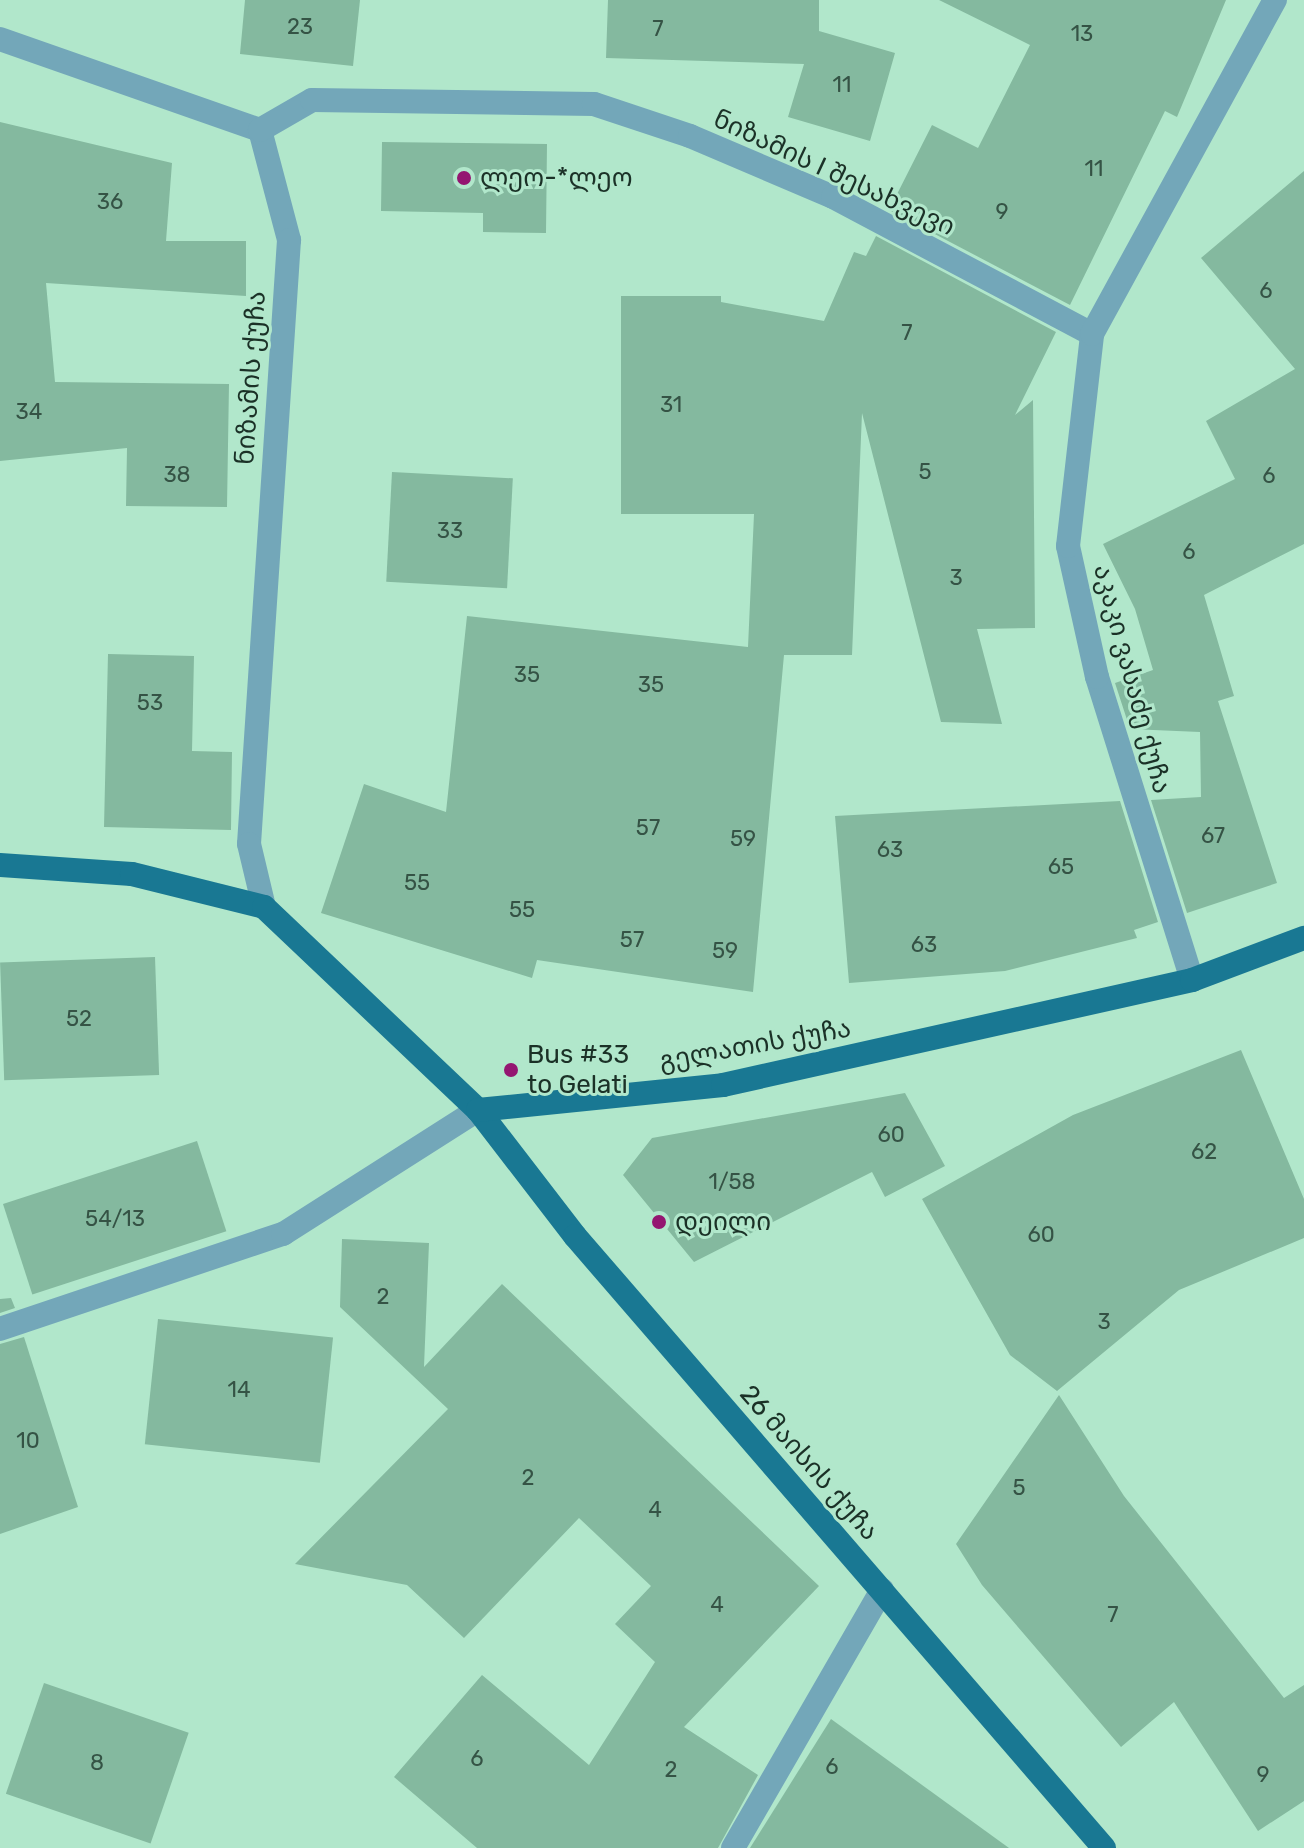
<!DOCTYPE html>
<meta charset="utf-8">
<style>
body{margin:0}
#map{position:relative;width:1304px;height:1848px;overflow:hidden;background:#b1e7cb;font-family:Rubik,"Noto Sans Georgian",sans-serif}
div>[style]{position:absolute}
.building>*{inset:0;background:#84b99f;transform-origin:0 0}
.minor>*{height:24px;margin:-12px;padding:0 12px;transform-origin:12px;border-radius:12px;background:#73a7b9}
.major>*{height:24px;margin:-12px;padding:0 12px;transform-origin:12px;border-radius:12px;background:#197893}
.dots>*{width:22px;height:22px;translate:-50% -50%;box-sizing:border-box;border:4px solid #b1e7cb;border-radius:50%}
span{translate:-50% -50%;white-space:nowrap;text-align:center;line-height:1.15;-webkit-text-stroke:6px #b1e7cb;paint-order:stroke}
.number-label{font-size:22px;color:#355345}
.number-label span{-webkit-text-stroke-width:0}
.street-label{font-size:26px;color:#1b3127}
.poi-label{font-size:26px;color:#1b3127}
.left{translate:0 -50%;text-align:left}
</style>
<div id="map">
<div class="building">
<i style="clip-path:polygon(245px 0,360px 0,353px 66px,240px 54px)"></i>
<i style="clip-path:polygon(608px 0,819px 0,819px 31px,895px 53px,870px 141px,788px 117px,804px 64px,606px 58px)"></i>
<i style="clip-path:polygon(939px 0,1226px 0,1177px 117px,1165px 111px,1070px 305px,889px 210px,932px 125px,978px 148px,1030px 45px)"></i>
<i style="clip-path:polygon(0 122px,172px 163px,166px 241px,246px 241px,246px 296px,46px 283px,55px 382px,229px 384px,227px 507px,126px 506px,127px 448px,0 461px)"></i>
<i style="clip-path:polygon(382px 142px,547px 144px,546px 233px,483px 232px,483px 213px,381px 211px)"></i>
<i style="clip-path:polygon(1304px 171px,1304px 544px,1204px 595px,1234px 696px,1218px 701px,1277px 883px,1187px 913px,1151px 800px,1201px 797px,1200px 732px,1130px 729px,1115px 683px,1153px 670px,1135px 609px,1103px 544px,1235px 479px,1206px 421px,1295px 369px,1201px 258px)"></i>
<i style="clip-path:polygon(876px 236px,1056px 332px,1015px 415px,1033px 400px,1035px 628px,977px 629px,1002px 724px,941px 722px,862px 413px,852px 655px,784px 655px,753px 992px,537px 960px,532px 978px,321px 913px,364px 784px,446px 812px,467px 616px,748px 647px,754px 514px,621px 514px,621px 296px,721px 296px,721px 302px,824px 321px,854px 252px,866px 256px)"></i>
<i style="left:392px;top:472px;width:121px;height:110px;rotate:3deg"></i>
<i style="clip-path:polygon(108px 654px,194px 656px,192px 751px,232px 752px,231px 830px,104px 827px)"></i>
<i style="clip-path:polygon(1120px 801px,1158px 922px,1134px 930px,1137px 938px,1005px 971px,849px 983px,835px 816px)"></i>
<i style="left:155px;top:957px;width:118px;height:155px;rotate:88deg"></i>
<i style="clip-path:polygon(1241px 1050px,1304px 1199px,1304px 1238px,1179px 1290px,1057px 1391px,1010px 1355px,922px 1199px,1073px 1115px)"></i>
<i style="clip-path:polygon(905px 1093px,945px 1166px,885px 1197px,872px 1172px,694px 1262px,623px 1175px,652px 1138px)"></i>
<i style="left:197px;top:1141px;width:95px;height:204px;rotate:72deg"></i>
<i style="clip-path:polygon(342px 1239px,429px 1243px,424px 1367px,502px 1284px,819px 1586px,684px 1727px,758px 1775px,718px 1848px,477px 1848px,394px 1777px,482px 1675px,589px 1765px,655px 1662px,615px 1624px,651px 1586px,579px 1518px,464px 1638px,407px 1585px,295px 1564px,448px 1409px,340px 1307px)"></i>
<i style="clip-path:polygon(11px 1298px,15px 1308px,0 1313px,0 1299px)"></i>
<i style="left:158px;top:1319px;width:176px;height:126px;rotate:6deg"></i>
<i style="clip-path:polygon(24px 1337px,78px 1507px,0 1534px,0 1344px)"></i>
<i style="clip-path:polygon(1059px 1395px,1124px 1496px,1284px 1698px,1304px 1685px,1304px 1801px,1258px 1831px,1174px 1702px,1121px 1747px,982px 1585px,956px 1544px)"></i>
<i style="left:44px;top:1683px;width:153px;height:117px;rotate:19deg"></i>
<i style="clip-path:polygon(831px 1719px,1009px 1848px,750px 1848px)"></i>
</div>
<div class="minor">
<i style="left:0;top:39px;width:275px;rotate:19.3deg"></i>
<i style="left:260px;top:130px;width:114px;rotate:75.2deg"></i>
<i style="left:289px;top:240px;width:605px;rotate:93.79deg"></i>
<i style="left:249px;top:844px;width:65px;rotate:76.6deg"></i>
<i style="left:260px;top:130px;width:60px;rotate:-30deg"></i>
<i style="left:312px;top:100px;width:282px;rotate:0.8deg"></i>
<i style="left:594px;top:104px;width:101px;rotate:18.4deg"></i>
<i style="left:690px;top:136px;width:155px;rotate:23.1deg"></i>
<i style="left:833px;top:197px;width:293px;rotate:27.9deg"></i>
<i style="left:1192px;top:980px;width:318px;rotate:-107.4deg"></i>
<i style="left:1097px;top:677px;width:134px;rotate:-102.5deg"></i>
<i style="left:1068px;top:546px;width:213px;rotate:-83.5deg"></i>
<i style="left:1092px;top:334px;width:381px;rotate:-61.3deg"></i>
<i style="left:0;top:1329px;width:299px;rotate:-18.6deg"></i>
<i style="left:283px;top:1234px;width:231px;rotate:-32.5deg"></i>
<i style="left:733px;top:1848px;width:298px;rotate:-60deg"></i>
</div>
<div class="major">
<i style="left:0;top:865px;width:132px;rotate:3.9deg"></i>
<i style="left:132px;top:874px;width:136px;rotate:14deg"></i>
<i style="left:264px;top:907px;width:295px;rotate:43.5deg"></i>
<i style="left:478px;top:1110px;width:159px;rotate:52.4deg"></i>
<i style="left:575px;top:1236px;width:809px;rotate:49.16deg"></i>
<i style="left:478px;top:1110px;width:246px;rotate:-5.8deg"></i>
<i style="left:723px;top:1085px;width:481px;rotate:-12.6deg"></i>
<i style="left:1192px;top:980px;width:120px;rotate:-20.6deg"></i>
</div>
<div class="dots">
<i style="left:464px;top:178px;background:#941671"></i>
<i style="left:511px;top:1070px;background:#941671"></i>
<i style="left:659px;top:1222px;background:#941671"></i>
</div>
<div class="number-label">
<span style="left:300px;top:27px">23</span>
<span style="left:658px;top:29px">7</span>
<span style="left:1082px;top:34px">13</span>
<span style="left:842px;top:85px">11</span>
<span style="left:1094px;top:169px">11</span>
<span style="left:110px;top:202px">36</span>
<span style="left:1002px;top:212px">9</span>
<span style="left:1266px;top:291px">6</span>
<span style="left:907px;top:333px">7</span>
<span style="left:671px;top:405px">31</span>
<span style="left:29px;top:412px">34</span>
<span style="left:925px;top:472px">5</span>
<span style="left:177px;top:475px">38</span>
<span style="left:1269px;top:476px">6</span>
<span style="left:450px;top:531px">33</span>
<span style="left:1189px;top:552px">6</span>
<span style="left:956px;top:578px">3</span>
<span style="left:527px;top:675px">35</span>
<span style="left:651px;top:685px">35</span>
<span style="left:150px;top:703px">53</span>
<span style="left:648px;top:828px">57</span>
<span style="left:1213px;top:836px">67</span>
<span style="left:743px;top:839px">59</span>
<span style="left:890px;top:850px">63</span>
<span style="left:1061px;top:867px">65</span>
<span style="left:417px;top:883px">55</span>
<span style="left:522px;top:910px">55</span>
<span style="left:632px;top:940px">57</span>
<span style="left:924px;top:945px">63</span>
<span style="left:725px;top:951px">59</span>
<span style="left:79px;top:1019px">52</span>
<span style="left:891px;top:1135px">60</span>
<span style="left:1204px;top:1152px">62</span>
<span style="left:732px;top:1182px">1/58</span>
<span style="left:115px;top:1219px">54/13</span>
<span style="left:1041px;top:1235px">60</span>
<span style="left:383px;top:1297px">2</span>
<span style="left:1104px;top:1322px">3</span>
<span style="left:239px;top:1390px">14</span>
<span style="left:28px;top:1441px">10</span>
<span style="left:528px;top:1478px">2</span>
<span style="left:1019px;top:1488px">5</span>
<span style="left:655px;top:1510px">4</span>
<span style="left:717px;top:1605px">4</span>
<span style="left:1113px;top:1615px">7</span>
<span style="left:477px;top:1759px">6</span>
<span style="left:97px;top:1763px">8</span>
<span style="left:832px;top:1767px">6</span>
<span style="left:671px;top:1770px">2</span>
<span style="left:1263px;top:1775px">9</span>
</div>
<div class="street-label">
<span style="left:834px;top:173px;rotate:25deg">ნიზამის I შესახვევი</span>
<span style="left:251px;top:378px;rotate:-86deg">ნიზამის ქუჩა</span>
<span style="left:1132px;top:679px;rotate:75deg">აკაკი ვასაძე ქუჩა</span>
<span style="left:755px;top:1045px;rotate:-10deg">გელათის ქუჩა</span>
<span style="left:809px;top:1463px;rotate:49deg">26 მაისის ქუჩა</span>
</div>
<div class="poi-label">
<span class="left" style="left:480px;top:178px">ლეო-*ლეო</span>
<span class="left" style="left:527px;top:1070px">Bus #33<br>to Gelati</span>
<span class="left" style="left:675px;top:1222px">დეილი</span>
</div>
</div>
